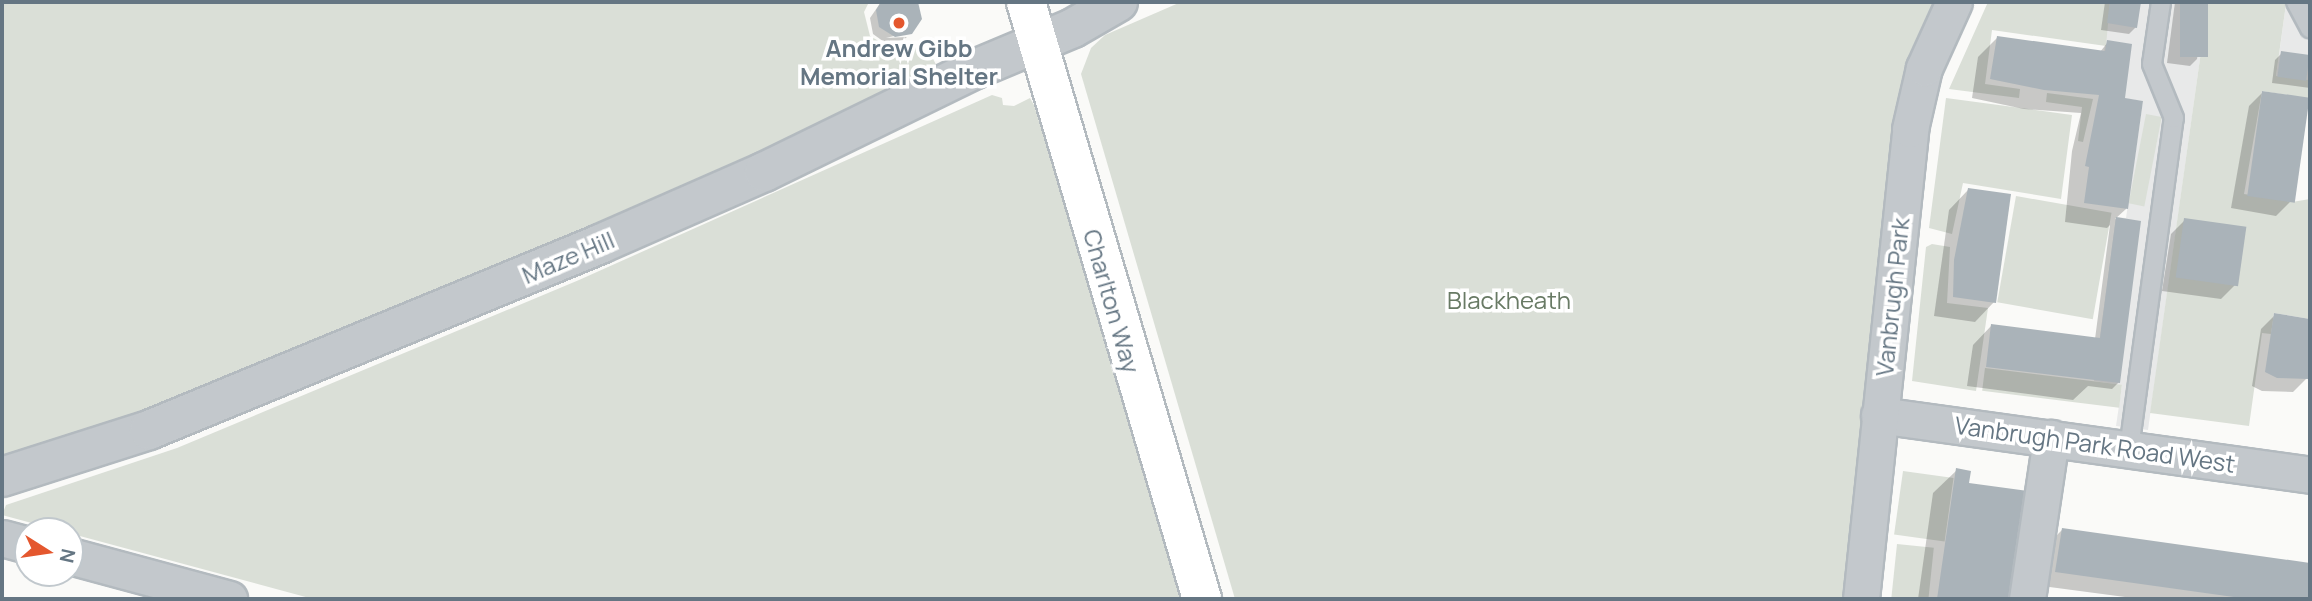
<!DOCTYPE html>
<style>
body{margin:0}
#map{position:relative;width:2312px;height:601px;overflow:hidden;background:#fafaf8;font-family:Manrope,sans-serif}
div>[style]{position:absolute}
.built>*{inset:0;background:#e8e9e9}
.green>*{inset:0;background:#dadfd7;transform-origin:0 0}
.shadow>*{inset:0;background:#0003}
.building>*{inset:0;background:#aab3b9;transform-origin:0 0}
.roads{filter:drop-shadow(2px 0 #b3babf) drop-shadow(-2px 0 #b3babf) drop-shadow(0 2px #b3babf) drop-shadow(0 -2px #b3babf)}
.service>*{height:18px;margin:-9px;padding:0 9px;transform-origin:9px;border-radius:9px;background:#c3c8cc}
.minor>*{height:35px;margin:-17.5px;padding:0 17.5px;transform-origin:17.5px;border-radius:17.5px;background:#c3c8cc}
.tertiary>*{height:38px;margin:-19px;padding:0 19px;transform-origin:19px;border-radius:19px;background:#c3c8cc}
.secondary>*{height:38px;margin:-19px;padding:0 19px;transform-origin:19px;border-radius:19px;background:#fff}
.dots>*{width:19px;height:19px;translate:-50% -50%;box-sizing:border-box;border:4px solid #fff;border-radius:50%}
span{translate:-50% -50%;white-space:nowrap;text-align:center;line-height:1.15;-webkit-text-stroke:7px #fff;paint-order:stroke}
.poi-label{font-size:24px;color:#657683;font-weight:700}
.street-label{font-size:24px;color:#657683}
.park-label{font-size:24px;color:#687a64}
.frame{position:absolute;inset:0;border:4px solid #657683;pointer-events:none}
.north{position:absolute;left:14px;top:517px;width:70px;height:70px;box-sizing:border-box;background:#fff;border:2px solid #c1c8cd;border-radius:50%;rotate:102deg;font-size:19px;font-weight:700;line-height:28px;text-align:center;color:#657683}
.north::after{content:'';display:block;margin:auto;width:24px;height:32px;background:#e4572e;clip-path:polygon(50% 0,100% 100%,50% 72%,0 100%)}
</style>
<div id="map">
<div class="built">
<i style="clip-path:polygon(2110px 2px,2208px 2px,2148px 430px,2116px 426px,2122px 385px,2094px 381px,2116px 217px,2126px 218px,2143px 101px,2099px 95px)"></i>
<i style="clip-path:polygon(2274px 2px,2310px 2px,2310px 80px,2276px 77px,2286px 4px)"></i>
</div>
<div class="green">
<i style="clip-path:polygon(2px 2px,869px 2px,864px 12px,870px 36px,894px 50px,924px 42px,940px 72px,839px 121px,245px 376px,2px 461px)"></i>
<i style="clip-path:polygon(1181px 2px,1936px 2px,1845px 599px,1235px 599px,1081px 74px,1091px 48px,1105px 35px)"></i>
<i style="clip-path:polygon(1988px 2px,2110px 2px,2106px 46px,1992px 30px,1985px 84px,2020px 89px,2019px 98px,1949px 89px)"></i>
<i style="clip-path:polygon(2208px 2px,2286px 4px,2276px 76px,2310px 80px,2310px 99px,2262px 91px,2244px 194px,2292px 202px,2310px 199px,2310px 319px,2274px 313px,2271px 334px,2262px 333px,2249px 426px,2150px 413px)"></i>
<i style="clip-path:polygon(2047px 93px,2093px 99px,2083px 142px,2078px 141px,2082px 107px,2046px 102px)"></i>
<i style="clip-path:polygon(992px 95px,1002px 98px,1003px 105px,1014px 106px,1030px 98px,1034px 105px,1184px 599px,313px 599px,2px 515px,6px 505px,177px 448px,579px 280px)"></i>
<i style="clip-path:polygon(1946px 98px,2072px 115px,2061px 199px,1963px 183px,1952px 234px,1929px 228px)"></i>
<i style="left:2146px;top:114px;width:16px;height:91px;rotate:11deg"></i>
<i style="left:2016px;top:196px;width:97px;height:108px;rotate:10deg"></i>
<i style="clip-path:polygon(1932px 244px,1950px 247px,1947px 303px,1988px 308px,1976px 391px,1912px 381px,1926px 247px)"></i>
<i style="left:1985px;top:368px;width:138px;height:23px;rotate:7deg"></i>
<i style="left:1903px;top:471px;width:51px;height:64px;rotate:8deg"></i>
<i style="left:1897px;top:544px;width:37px;height:55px;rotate:6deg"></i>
</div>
<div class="shadow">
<i style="clip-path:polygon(881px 2px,916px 2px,910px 32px,886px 38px,907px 37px,903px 40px,887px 44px,873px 34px,870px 18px)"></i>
<i style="clip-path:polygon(2105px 2px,2139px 2px,2136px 27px,2129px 34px,2101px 30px)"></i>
<i style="clip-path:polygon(2175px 2px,2206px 2px,2197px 59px,2190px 66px,2167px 63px)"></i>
<i style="clip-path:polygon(1997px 38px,2100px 52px,2108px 42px,2123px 97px,2126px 209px,2115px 219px,2139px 222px,2119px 382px,2112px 389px,2088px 386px,2073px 400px,1967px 386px,1973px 345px,1992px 325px,2095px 339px,2110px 225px,2107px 228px,2065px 222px,2072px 151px,2081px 113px,2024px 109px,1972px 98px,1978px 57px)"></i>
<i style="clip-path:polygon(2282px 53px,2310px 56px,2310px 88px,2272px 83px,2275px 60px)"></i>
<i style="clip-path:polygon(2263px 92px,2290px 202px,2276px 216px,2231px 208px,2249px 106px)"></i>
<i style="clip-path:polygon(1968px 190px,1994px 302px,1975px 322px,1934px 316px,1949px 210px)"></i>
<i style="clip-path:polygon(2185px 220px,2235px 285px,2221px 299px,2162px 291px,2171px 234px)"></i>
<i style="clip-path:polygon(2275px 315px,2310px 320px,2307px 378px,2293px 392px,2262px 391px,2252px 386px,2261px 329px)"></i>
<i style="clip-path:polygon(1957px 470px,1967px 484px,2011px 599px,1918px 599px,1933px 493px)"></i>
<i style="clip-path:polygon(2062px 530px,2310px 565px,2310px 599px,2140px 599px,2042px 586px,2048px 544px)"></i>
</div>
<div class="building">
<i style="clip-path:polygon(881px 2px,918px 2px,922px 19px,912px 34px,895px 37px,879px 27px,876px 10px)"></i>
<i style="clip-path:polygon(2110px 2px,2141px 2px,2137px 28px,2107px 23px)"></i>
<i style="left:2180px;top:2px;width:28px;height:55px"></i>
<i style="clip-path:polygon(1997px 36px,2105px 51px,2107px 40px,2132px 44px,2125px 98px,2143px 101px,2128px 209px,2084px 203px,2089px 167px,2085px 166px,2099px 95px,2044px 90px,1990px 79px)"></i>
<i style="left:2281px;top:51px;width:29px;height:26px;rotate:8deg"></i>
<i style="left:2262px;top:91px;width:48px;height:106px;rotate:8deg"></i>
<i style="clip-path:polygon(1968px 188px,2011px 194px,1996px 303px,1953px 297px,1954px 260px)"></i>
<i style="clip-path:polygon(2116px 217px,2141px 221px,2120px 383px,1986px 367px,1991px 324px,2100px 338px)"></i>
<i style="left:2184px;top:218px;width:63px;height:60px;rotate:8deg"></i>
<i style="clip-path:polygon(2274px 313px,2310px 319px,2309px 379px,2277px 378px,2265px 372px)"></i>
<i style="clip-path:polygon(1956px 468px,1971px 471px,1969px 483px,2028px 491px,2012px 599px,1937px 599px)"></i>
<i style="clip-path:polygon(2062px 528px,2310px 563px,2310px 599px,2248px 599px,2055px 572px)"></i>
</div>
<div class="roads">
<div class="service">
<i style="left:2296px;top:2px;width:30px;rotate:62deg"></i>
<i style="left:2129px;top:449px;width:334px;rotate:-82.3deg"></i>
<i style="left:2174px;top:118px;width:58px;rotate:-112.2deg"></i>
<i style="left:2152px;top:64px;width:63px;rotate:-81.7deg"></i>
</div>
<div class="minor">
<i style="left:1879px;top:415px;width:435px;rotate:7.9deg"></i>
<i style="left:2px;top:538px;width:27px;rotate:15deg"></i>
<i style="left:70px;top:556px;width:165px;rotate:15.1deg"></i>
<i style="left:1861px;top:599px;width:473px;rotate:-84deg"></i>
<i style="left:1910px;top:129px;width:63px;rotate:-77.1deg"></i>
<i style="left:1924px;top:68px;width:72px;rotate:-65.6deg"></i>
<i style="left:2027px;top:599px;width:163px;rotate:-81.5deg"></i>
</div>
<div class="tertiary">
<i style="left:2px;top:477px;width:154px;rotate:-17.7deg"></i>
<i style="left:149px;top:430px;width:488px;rotate:-22.4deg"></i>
<i style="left:600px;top:244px;width:179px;rotate:-23.7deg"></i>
<i style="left:764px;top:172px;width:233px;rotate:-26deg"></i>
<i style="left:973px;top:70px;width:108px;rotate:-22.8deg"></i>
<i style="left:1073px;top:28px;width:52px;rotate:-30deg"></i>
</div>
<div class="secondary">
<i style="left:1026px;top:2px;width:622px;rotate:73.57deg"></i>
</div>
</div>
<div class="dots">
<i style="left:899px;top:23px;background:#e4572e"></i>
</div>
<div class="poi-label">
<span style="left:899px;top:62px">Andrew Gibb<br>Memorial Shelter</span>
</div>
<div class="street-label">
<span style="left:568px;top:257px;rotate:-23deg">Maze Hill</span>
<span style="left:1892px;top:297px;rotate:-84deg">Vanbrugh Park</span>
<span style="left:1112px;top:301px;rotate:74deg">Charlton Way</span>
<span style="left:2095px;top:444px;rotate:8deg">Vanbrugh Park Road West</span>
</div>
<div class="park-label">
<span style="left:1509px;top:300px">Blackheath</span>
</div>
<div class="frame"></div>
<div class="north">N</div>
</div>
